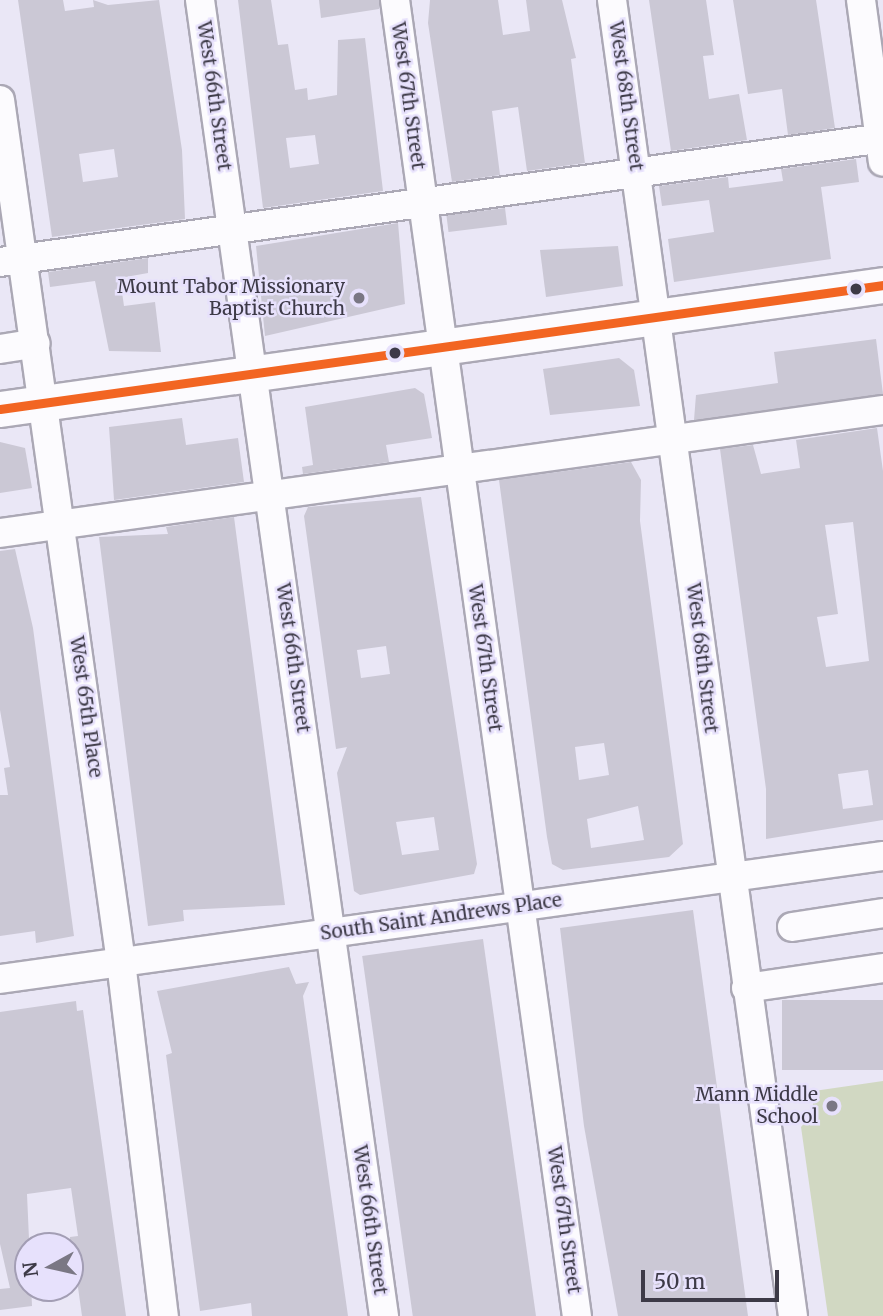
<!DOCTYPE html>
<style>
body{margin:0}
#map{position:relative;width:883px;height:1316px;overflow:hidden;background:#eae7f6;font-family:Merriweather,serif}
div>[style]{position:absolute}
.green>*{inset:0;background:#d1d8c2}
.building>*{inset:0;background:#cbc8d5;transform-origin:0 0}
.roads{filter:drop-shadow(2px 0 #aba8b5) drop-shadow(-2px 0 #aba8b5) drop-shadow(0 2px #aba8b5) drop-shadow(0 -2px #aba8b5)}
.minor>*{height:28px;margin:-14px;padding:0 14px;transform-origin:14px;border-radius:14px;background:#fcfbfe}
.major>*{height:35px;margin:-17.5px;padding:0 17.5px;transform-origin:17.5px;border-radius:17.5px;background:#fcfbfe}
.bus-1>*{height:9px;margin:-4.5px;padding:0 4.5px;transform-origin:4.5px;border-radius:4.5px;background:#f26522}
.dots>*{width:19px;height:19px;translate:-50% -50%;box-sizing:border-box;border:4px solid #e7e1fc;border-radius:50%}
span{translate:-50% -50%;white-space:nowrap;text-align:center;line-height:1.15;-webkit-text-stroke:5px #e7e1fc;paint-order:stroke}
.street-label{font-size:19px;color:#3d3a47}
.poi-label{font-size:19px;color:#3d3a47}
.right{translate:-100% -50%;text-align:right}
.north{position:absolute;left:14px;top:1232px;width:70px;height:70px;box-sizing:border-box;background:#e7e1fc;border:2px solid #a39eb4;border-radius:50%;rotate:262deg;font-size:19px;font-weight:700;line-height:28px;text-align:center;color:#3d3a47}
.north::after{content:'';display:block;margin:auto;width:24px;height:32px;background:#7a7784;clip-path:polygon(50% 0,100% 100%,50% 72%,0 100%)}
.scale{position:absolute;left:641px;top:1270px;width:138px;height:32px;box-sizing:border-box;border:4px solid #3d3a47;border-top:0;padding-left:9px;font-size:21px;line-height:24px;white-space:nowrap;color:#3d3a47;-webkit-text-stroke:5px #e7e1fc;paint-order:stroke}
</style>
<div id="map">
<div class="green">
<i style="clip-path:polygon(883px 1081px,883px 1316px,828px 1316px,801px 1127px,812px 1115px,814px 1091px)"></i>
</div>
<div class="building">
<i style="clip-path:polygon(evenodd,18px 0,63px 0,65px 11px,94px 7px,93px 0,108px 5px,159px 0,182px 150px,185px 219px,52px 237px,18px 0,114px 149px,118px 177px,83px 182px,79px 154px,114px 149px)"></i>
<i style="clip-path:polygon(evenodd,238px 0,271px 0,278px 45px,288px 44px,295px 90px,307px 88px,308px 100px,337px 95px,338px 40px,365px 38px,383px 191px,263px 208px,238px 0,315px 135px,319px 164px,290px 168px,286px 138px,315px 135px)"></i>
<i style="clip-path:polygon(319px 0,379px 0,379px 9px,321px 18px)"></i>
<i style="clip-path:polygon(430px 0,498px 0,503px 35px,530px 31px,526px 0,562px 0,576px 58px,571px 59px,585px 163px,527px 171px,518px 107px,492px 111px,500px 175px,452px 182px,428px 23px)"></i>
<i style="clip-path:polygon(649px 0,706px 0,714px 55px,703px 56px,709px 99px,739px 94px,747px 140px,671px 151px)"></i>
<i style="clip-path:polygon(733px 0,816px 0,835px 128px,788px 135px,782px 89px,748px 94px)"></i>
<i style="clip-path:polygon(856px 159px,859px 182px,821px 187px,831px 259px,674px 282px,668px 239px,714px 232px,709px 200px,662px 206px,659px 186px,728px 177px,729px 188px,783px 181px,781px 169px)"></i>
<i style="left:505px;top:208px;width:17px;height:59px;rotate:83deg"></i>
<i style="clip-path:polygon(398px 223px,405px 304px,265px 336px,256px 246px)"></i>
<i style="clip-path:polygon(618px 246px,623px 286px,546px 297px,540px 250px)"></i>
<i style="clip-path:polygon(148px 258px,148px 273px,120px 278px,124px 306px,155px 302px,161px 352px,109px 351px,95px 281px,50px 287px,48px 272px)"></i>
<i style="clip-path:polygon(876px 339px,883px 394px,694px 420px,696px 395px,778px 383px,774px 352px)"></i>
<i style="clip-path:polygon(619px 358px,634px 370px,640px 406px,550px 415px,543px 369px)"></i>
<i style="clip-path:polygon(415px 388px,424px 394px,432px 438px,386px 445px,389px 462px,303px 474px,302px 467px,313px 465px,305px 407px)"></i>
<i style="clip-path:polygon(182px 418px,186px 445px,238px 438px,244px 482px,114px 500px,109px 427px)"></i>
<i style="clip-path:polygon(evenodd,877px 428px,883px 471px,883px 820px,766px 839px,766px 789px,720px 449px,753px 445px,761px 474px,800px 468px,796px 440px,877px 428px,853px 522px,869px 661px,826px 667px,817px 617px,838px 614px,825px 525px,853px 522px,877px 428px,868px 770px,873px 805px,843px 809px,838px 774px,868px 770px)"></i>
<i style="clip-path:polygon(0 442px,25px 448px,32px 488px,0 493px)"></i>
<i style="clip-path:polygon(evenodd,631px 462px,641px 480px,640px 521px,683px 844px,669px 857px,563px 870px,552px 864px,547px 837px,499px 480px,631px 462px,604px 743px,609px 775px,579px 780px,575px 747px,604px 743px,631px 462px,638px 806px,644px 840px,591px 848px,587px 819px,638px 806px)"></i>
<i style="clip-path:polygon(evenodd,421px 497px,477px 864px,474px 874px,360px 895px,354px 891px,337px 773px,347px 747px,336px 749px,304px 516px,308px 507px,421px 497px,386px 646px,390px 674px,361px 678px,357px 650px,386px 646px,421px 497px,434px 817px,439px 850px,402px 855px,396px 822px,434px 817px)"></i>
<i style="clip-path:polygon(234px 517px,285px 905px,183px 910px,184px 921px,148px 926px,99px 537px,168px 534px,166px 527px)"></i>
<i style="clip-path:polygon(15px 549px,33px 628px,74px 936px,36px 943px,35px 931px,0 936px,0 795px,8px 795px,4px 768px,10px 767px,0 710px,0 551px)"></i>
<i style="clip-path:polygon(693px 910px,748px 1316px,618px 1316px,584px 1126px,560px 928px)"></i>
<i style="left:483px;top:939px;width:381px;height:122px;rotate:82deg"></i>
<i style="clip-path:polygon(289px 967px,296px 984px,309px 982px,303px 996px,348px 1316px,252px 1316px,251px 1303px,200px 1311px,166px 1055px,172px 1053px,157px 991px)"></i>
<i style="left:883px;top:1000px;width:70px;height:101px;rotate:90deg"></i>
<i style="clip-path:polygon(76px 1001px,77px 1011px,83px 1010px,126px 1316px,82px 1316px,75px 1266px,70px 1267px,70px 1237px,78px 1236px,71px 1188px,27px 1194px,32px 1306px,0 1310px,0 1289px,10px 1288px,0 1244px,0 1012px)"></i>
</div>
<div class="roads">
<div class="minor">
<i style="left:200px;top:0;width:1329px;rotate:82.04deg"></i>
<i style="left:395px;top:0;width:1329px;rotate:82.13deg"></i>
<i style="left:612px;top:0;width:1328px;rotate:82.17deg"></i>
<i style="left:861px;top:0;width:163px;rotate:82.3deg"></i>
<i style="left:0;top:100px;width:870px;rotate:82.01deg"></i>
<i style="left:121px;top:962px;width:357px;rotate:83.1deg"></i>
<i style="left:0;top:262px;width:892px;rotate:-7.99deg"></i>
<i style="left:0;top:349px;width:36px;rotate:-9deg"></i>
<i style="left:0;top:533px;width:892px;rotate:-7.93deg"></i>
<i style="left:792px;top:927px;width:92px;rotate:-8.7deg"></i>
<i style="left:0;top:979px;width:892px;rotate:-7.93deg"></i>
<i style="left:746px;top:988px;width:138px;rotate:-8.3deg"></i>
</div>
<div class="major">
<i style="left:0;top:409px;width:892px;rotate:-7.99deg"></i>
</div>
</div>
<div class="bus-1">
<i style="left:0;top:409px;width:892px;rotate:-7.99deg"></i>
</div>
<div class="dots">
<i style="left:856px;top:289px;background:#3d3a47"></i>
<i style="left:359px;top:298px;background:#7a7784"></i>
<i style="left:395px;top:353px;background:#3d3a47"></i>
<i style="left:832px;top:1106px;background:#7a7784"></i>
</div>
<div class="street-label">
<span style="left:214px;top:96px;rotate:82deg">West 66th Street</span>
<span style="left:408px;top:96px;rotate:82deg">West 67th Street</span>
<span style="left:626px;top:96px;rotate:82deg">West 68th Street</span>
<span style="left:293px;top:658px;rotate:82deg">West 66th Street</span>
<span style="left:485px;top:658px;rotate:82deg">West 67th Street</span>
<span style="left:702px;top:658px;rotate:83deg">West 68th Street</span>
<span style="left:86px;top:707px;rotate:82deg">West 65th Place</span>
<span style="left:441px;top:917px;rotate:-8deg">South Saint Andrews Place</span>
<span style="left:370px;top:1220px;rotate:82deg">West 66th Street</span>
<span style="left:564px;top:1220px;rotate:82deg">West 67th Street</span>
</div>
<div class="poi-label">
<span class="right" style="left:345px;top:298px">Mount Tabor Missionary<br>Baptist Church</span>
<span class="right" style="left:818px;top:1106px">Mann Middle<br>School</span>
</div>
<div class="north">N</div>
<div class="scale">50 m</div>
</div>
